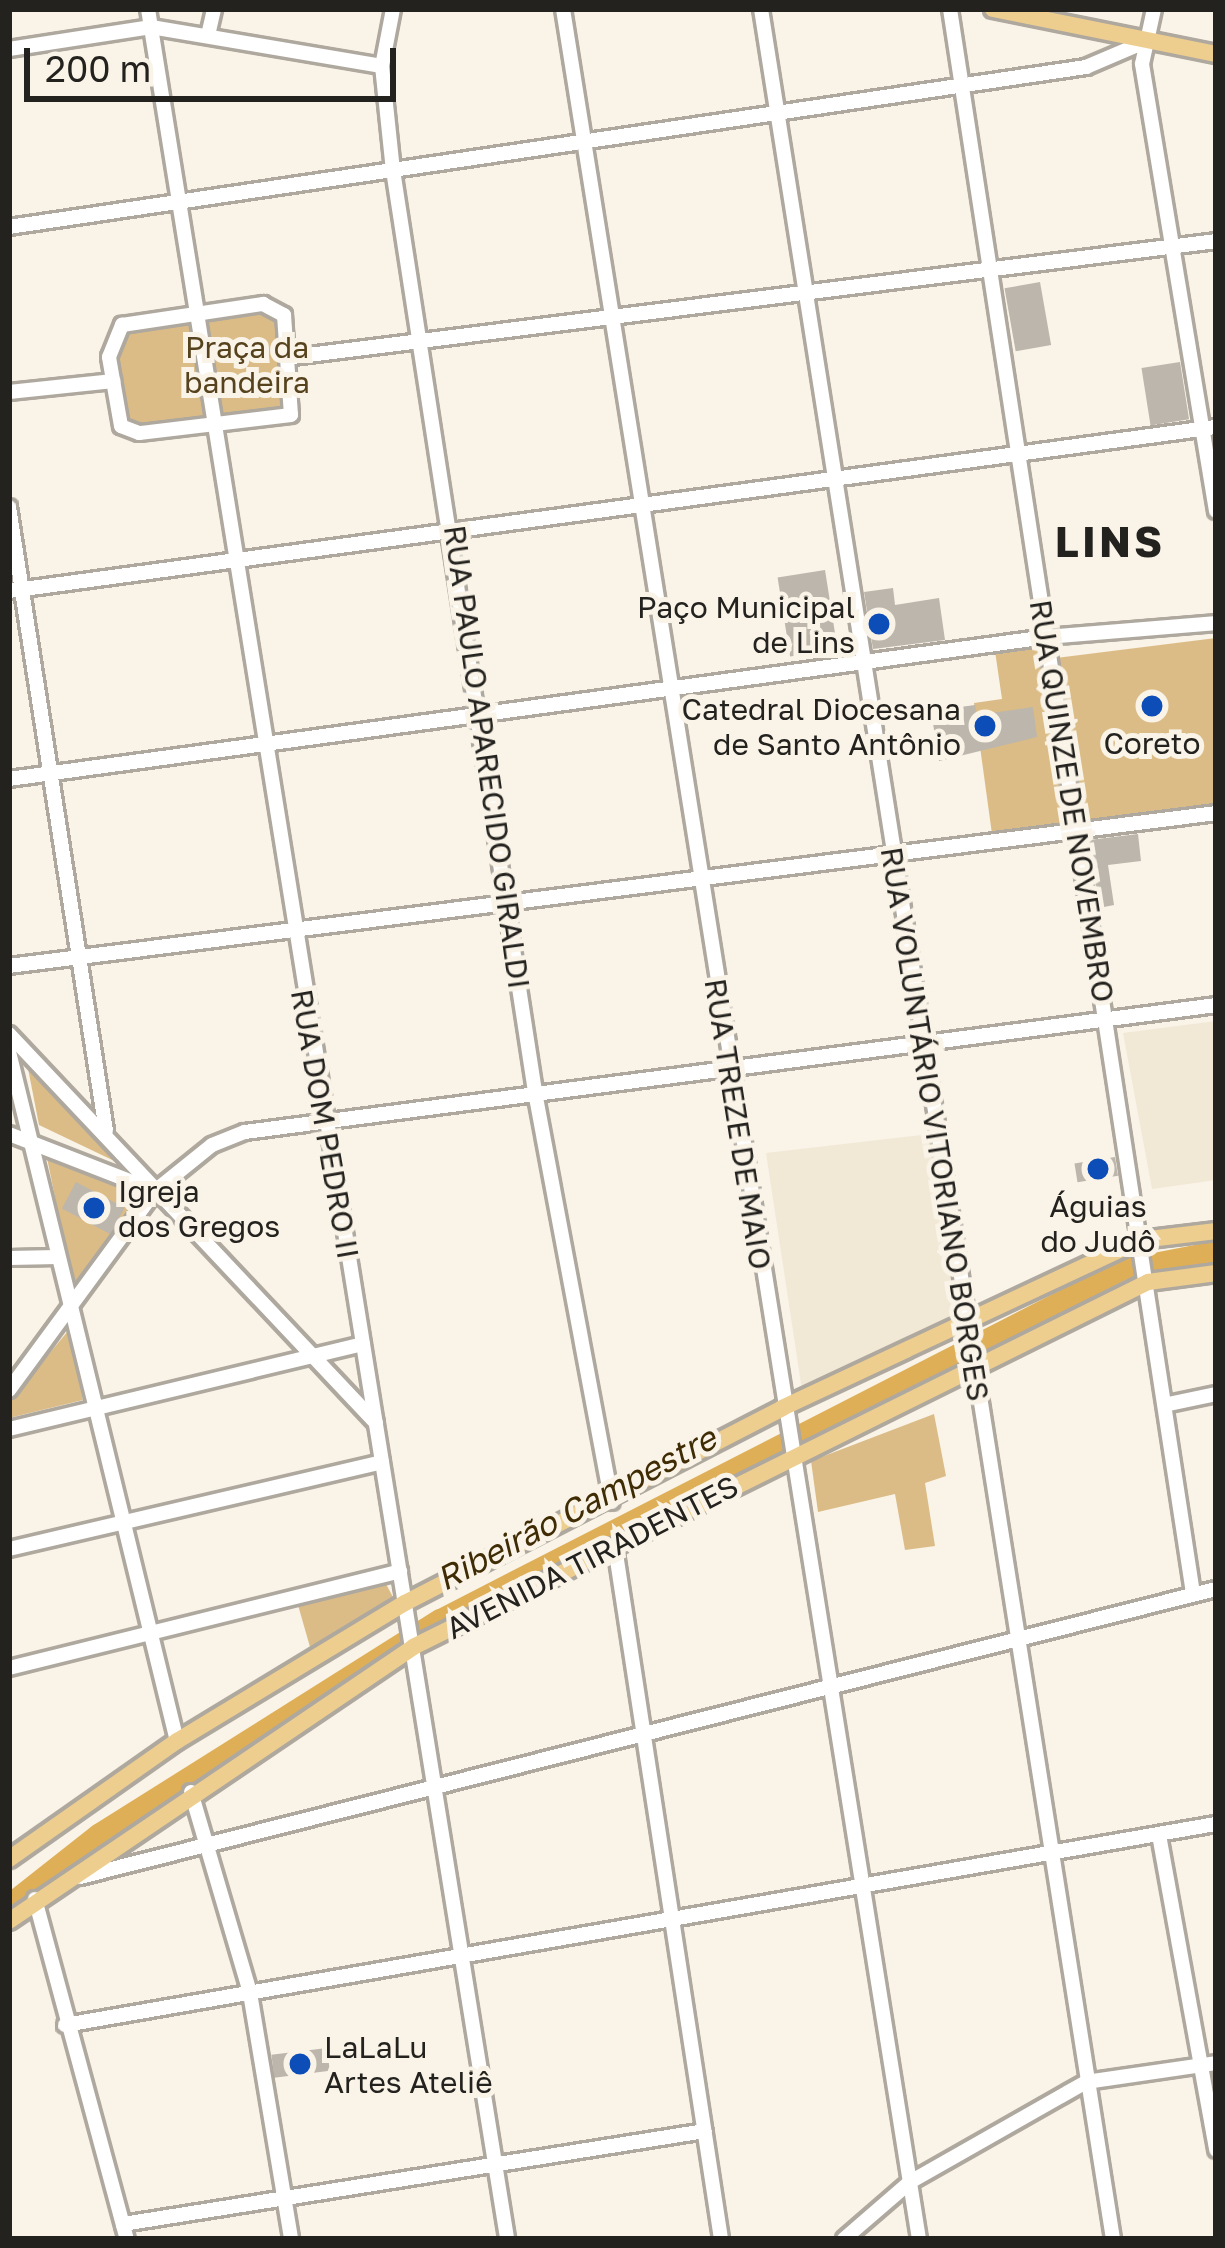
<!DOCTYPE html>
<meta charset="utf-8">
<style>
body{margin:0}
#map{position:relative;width:1225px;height:2248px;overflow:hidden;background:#f9f3e8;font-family:"Golos Text",sans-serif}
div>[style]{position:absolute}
.built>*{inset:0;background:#f2e8d6}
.green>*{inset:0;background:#dbbc86}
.river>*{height:21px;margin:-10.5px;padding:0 10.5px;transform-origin:10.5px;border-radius:10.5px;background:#dfaf57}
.building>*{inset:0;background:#bcb6ac;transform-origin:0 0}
.roads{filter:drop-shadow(3px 0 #aea89e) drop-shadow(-3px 0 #aea89e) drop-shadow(0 3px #aea89e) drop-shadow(0 -3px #aea89e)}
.minor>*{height:14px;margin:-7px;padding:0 7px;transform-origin:7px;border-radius:7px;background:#fff}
.major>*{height:16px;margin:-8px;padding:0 8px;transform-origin:8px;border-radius:8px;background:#eece8e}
.dots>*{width:33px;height:33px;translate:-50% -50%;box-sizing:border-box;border:6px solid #f9f3e8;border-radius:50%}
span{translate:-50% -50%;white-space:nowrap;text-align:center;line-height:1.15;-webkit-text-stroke:10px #f9f3e8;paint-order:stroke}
.park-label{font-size:30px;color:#56421d}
.poi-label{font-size:30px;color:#24221e}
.right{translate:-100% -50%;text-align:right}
.left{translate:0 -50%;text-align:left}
.street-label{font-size:30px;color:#24221e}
.water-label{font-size:33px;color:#3f2c04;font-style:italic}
.district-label{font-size:42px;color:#24221e;font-weight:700;letter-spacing:3px}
.frame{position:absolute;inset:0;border:12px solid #24221e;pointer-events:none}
.scale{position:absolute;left:24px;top:48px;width:372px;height:54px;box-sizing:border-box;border:6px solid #24221e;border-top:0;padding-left:15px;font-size:36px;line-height:42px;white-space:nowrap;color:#24221e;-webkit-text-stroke:9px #f9f3e8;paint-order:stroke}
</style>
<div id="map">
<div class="built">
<i style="clip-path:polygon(1216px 1021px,1216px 1180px,1152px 1189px,1123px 1033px)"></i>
<i style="clip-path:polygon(930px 1134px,957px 1316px,802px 1390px,766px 1153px)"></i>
</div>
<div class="green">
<i style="clip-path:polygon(263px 305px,278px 310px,295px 408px,211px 425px,195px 315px)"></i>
<i style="clip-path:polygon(191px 316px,208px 425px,129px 431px,111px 368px,117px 331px)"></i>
<i style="clip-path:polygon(1216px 638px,1216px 809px,1079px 828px,1056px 658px)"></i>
<i style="clip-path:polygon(1046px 645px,1068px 824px,992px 834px,974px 703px,1002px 699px,995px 651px)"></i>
<i style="clip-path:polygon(26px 1058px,127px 1167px,39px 1125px)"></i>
<i style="clip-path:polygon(46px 1153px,141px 1198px,75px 1295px)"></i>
<i style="clip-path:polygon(68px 1331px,83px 1400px,9px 1418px,9px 1402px)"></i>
<i style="clip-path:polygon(934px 1414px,946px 1476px,925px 1483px,935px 1546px,905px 1550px,895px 1494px,818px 1512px,811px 1461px)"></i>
<i style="clip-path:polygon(385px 1582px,394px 1599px,310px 1647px,298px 1605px)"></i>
</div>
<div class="river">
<i style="left:9px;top:1904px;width:113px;rotate:-38.2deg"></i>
<i style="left:98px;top:1834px;width:404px;rotate:-32.2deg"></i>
<i style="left:440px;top:1619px;width:767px;rotate:-27.13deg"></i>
<i style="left:1123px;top:1269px;width:95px;rotate:-11deg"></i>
</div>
<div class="building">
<i style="left:1040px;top:282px;width:64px;height:36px;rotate:80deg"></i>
<i style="left:1180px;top:362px;width:58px;height:39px;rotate:81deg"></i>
<i style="left:825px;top:570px;width:80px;height:48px;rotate:81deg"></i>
<i style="clip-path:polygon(893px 588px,895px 605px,939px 598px,945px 640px,873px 649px,864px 592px)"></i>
<i style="clip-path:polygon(975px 705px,977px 715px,1033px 707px,1037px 737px,939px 761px,931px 711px)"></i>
<i style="clip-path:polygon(1138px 834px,1141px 861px,1108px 865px,1114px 905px,1099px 908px,1089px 840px)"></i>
<i style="left:1115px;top:1157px;width:19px;height:41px;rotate:81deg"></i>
<i style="left:76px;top:1182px;width:55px;height:30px;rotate:28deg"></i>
<i style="left:327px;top:2048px;width:23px;height:56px;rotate:83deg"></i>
</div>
<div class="roads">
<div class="minor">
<i style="left:148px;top:9px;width:2259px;rotate:80.85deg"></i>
<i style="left:393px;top:9px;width:58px;rotate:100.9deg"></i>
<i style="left:382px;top:66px;width:105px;rotate:84deg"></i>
<i style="left:393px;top:170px;width:933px;rotate:81.24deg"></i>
<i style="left:535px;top:1092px;width:417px;rotate:79.4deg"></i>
<i style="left:563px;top:9px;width:2258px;rotate:80.93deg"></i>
<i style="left:761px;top:9px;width:2258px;rotate:81.03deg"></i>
<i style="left:950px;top:9px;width:1603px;rotate:81.28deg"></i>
<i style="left:1154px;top:9px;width:56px;rotate:102.3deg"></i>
<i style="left:1142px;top:64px;width:453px;rotate:80.6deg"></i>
<i style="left:209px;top:31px;width:23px;rotate:-77deg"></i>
<i style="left:9px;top:49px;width:144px;rotate:-8.8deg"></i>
<i style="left:151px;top:27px;width:234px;rotate:9.6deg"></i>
<i style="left:9px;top:227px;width:1089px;rotate:-8.45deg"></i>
<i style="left:1086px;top:67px;width:66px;rotate:-23.1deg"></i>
<i style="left:263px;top:304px;width:24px;rotate:28deg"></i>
<i style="left:284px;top:315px;width:100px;rotate:86deg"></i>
<i style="left:291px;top:415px;width:153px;rotate:173.2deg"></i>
<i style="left:139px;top:433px;width:19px;rotate:-159deg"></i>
<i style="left:121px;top:426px;width:70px;rotate:-99.9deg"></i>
<i style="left:109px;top:357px;width:35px;rotate:-68deg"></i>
<i style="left:122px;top:325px;width:143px;rotate:-8.5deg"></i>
<i style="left:293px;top:357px;width:930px;rotate:-7.16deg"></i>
<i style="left:9px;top:392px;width:105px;rotate:-6deg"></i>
<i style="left:9px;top:507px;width:631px;rotate:81.16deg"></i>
<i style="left:9px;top:591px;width:1218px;rotate:-7.74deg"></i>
<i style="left:9px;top:779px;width:1048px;rotate:-7.79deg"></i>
<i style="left:1047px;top:637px;width:170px;rotate:-4.7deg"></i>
<i style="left:9px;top:966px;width:1217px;rotate:-7.22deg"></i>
<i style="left:9px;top:1034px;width:535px;rotate:46.67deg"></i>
<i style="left:9px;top:1052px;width:709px;rotate:76.3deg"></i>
<i style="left:9px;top:1134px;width:151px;rotate:21.3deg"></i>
<i style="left:9px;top:1258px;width:49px;rotate:-1.2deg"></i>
<i style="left:9px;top:1390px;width:247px;rotate:-53.7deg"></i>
<i style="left:155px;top:1191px;width:73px;rotate:-38.9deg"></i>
<i style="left:212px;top:1145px;width:35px;rotate:-22deg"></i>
<i style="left:245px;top:1132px;width:979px;rotate:-7.45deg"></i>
<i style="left:1169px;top:1404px;width:48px;rotate:-12deg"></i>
<i style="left:9px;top:1429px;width:364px;rotate:-13.5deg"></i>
<i style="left:615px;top:1547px;width:700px;rotate:81.29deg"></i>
<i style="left:9px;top:1549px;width:383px;rotate:-13.1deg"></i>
<i style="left:9px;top:1668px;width:403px;rotate:-13.9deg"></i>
<i style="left:191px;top:1792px;width:209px;rotate:73.6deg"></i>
<i style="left:250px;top:1993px;width:249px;rotate:80.5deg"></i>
<i style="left:1159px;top:1835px;width:320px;rotate:79.7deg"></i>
<i style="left:80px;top:1877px;width:1172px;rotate:-14.23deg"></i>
<i style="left:35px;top:1899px;width:352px;rotate:74.9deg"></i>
<i style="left:65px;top:2025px;width:1168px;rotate:-9.91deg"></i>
<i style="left:123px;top:2224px;width:589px;rotate:-9.08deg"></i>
<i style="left:844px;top:2239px;width:87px;rotate:-40.8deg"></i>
<i style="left:910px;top:2182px;width:202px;rotate:-29.6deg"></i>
<i style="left:1086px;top:2082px;width:131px;rotate:-8.3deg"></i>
</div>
<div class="major">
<i style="left:993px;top:9px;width:227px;rotate:11.4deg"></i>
<i style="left:9px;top:1859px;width:205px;rotate:-35.1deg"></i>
<i style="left:177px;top:1741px;width:267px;rotate:-31.2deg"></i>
<i style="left:405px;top:1603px;width:424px;rotate:-27.3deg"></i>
<i style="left:782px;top:1408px;width:396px;rotate:-25.1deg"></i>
<i style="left:1141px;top:1240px;width:76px;rotate:-6.8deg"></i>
<i style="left:9px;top:1921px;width:488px;rotate:-34.1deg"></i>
<i style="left:413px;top:1647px;width:821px;rotate:-26.41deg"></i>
<i style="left:1148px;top:1282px;width:69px;rotate:-7.5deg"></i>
</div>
</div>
<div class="dots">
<i style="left:879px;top:624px;background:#0d4db8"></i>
<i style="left:1152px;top:706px;background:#0d4db8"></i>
<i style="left:985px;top:726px;background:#0d4db8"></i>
<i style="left:1098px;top:1169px;background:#0d4db8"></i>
<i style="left:94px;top:1208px;background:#0d4db8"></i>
<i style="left:300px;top:2064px;background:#0d4db8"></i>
</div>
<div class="park-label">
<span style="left:247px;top:364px">Praça da<br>bandeira</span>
</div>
<div class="poi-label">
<span class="right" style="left:855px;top:624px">Paço Municipal<br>de Lins</span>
<span class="right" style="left:961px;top:726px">Catedral Diocesana<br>de Santo Antônio</span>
<span style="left:1152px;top:743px">Coreto</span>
<span class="left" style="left:118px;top:1208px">Igreja<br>dos Gregos</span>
<span style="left:1098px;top:1223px">Águias<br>do Judô</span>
<span class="left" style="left:324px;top:2064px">LaLaLu<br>Artes Ateliê</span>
</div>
<div class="street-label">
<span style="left:487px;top:757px;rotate:82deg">RUA PAULO APARECIDO GIRALDI</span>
<span style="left:1072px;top:801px;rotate:81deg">RUA QUINZE DE NOVEMBRO</span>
<span style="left:325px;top:1124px;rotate:80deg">RUA DOM PEDRO II</span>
<span style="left:738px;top:1124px;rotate:81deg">RUA TREZE DE MAIO</span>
<span style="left:935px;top:1124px;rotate:81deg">RUA VOLUNTÁRIO VITORIANO BORGES</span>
<span style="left:592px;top:1557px;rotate:-27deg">AVENIDA TIRADENTES</span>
</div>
<div class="water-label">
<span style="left:576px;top:1508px;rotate:-28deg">Ribeirão Campestre</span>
</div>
<div class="district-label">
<span style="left:1110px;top:541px">LINS</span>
</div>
<div class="frame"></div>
<div class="scale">200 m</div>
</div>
